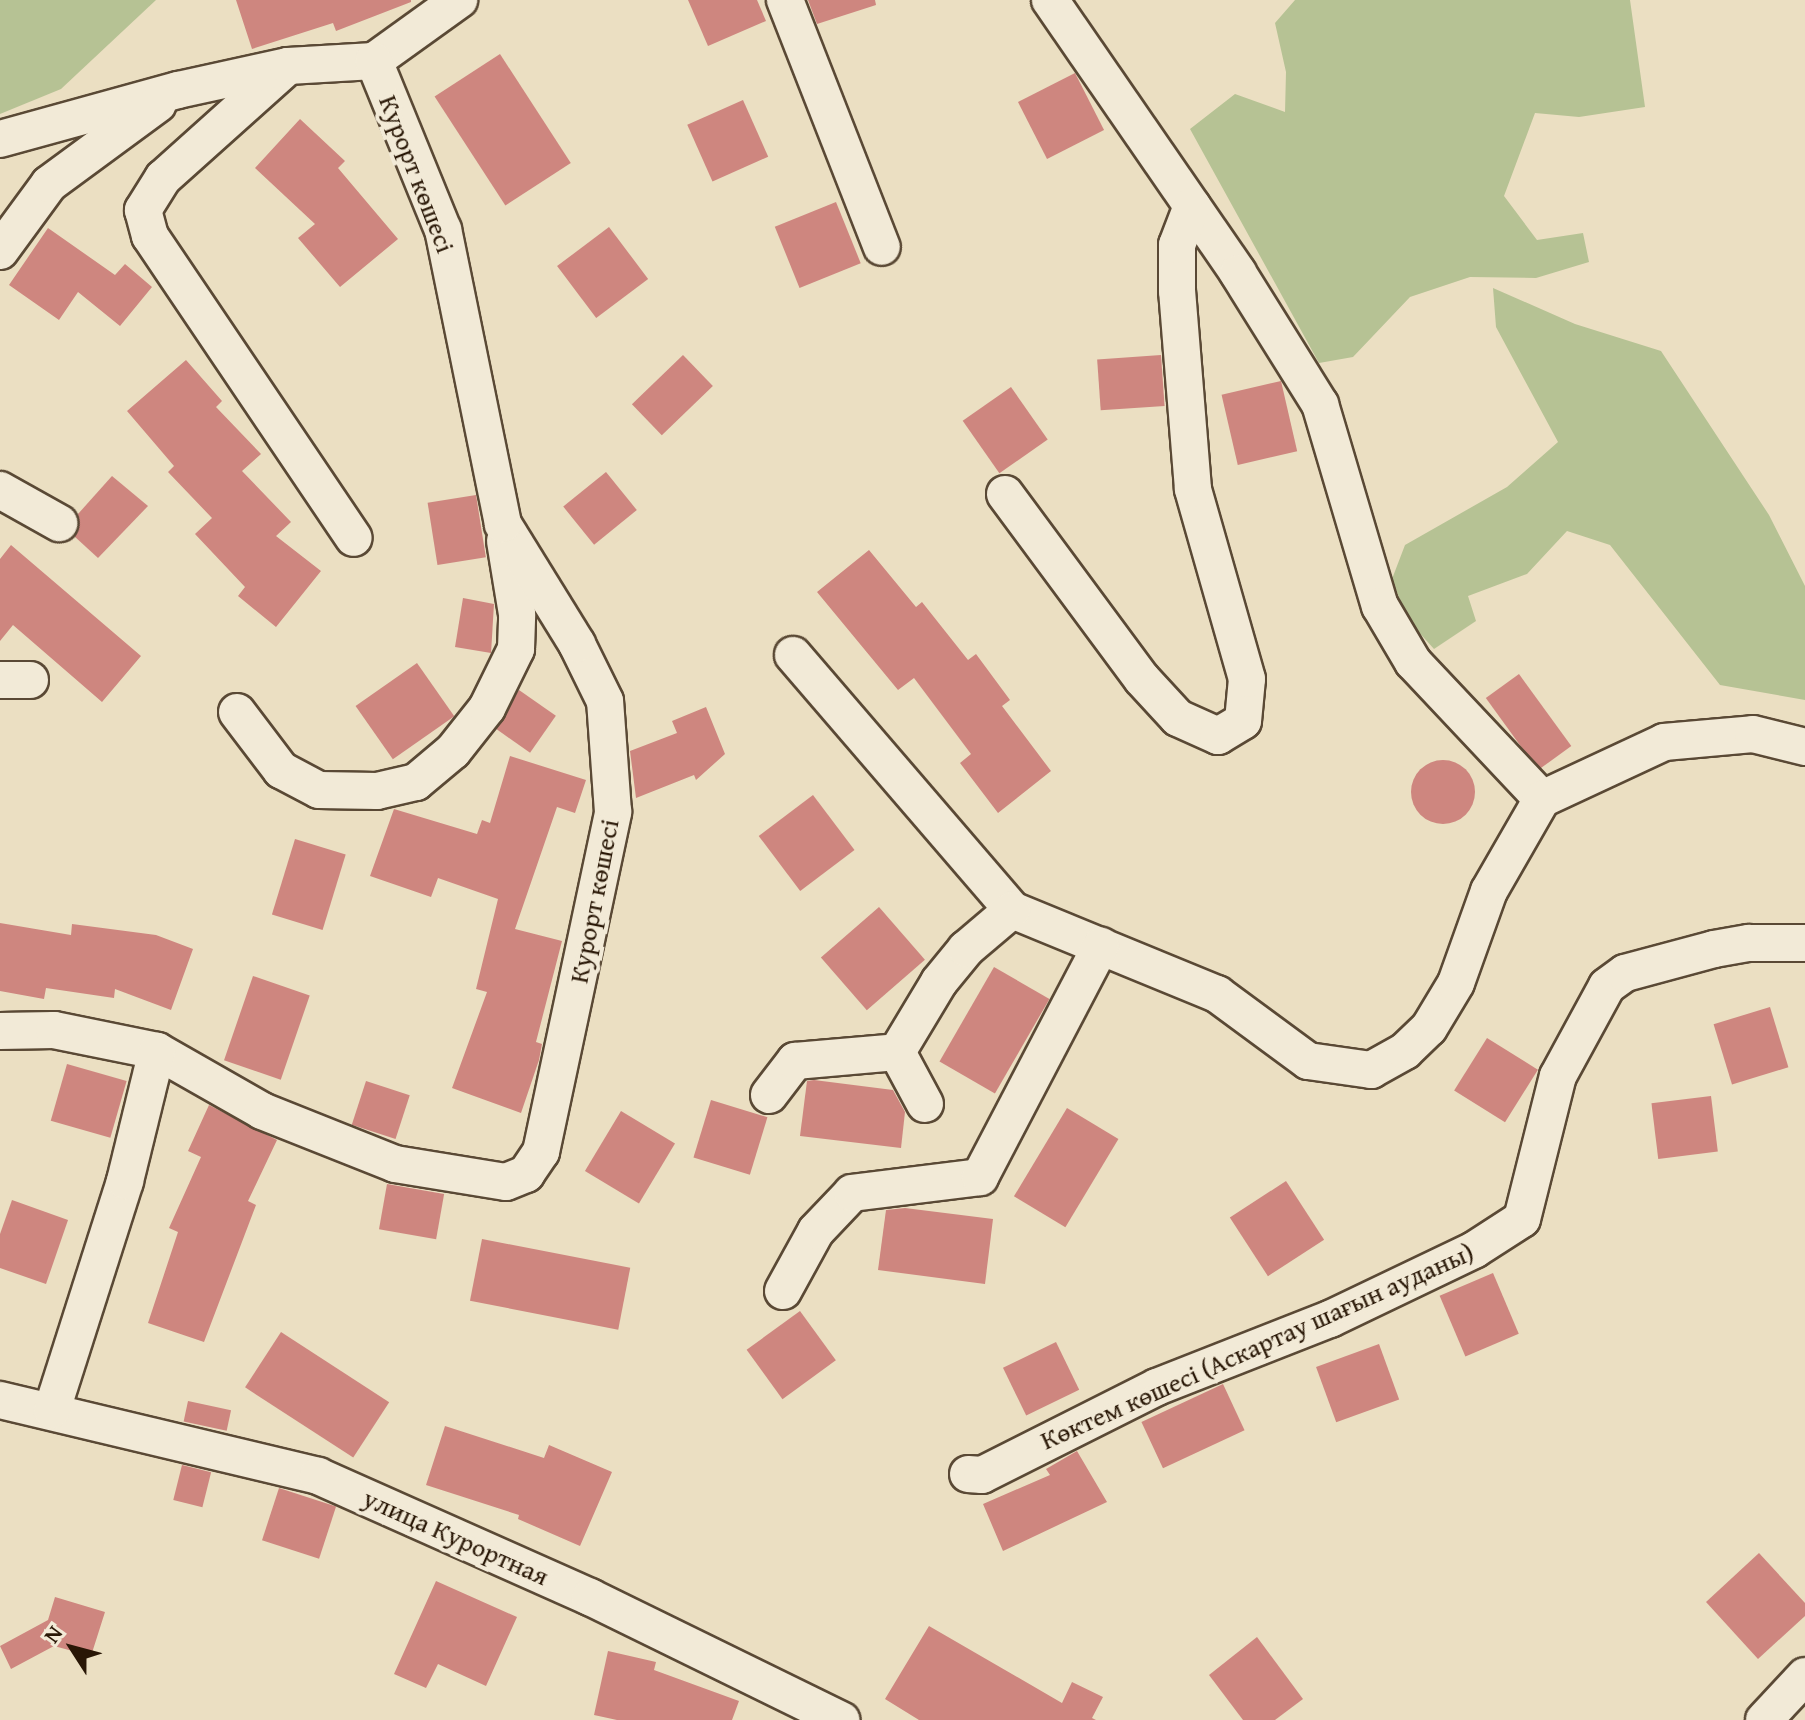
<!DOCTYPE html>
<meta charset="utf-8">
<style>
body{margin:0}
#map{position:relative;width:1805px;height:1720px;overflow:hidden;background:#ebdfc2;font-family:"Gentium Book Plus",serif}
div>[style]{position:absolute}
.green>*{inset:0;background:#b6c294}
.building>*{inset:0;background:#ce867f;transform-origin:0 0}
.round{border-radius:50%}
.roads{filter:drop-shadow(2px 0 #5a4935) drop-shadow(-2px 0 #5a4935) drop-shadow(0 2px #5a4935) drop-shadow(0 -2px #5a4935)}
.minor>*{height:36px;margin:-18px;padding:0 18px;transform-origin:18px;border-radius:18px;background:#f2ead7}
span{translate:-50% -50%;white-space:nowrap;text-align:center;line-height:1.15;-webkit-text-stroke:8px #f2ead7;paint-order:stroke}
.street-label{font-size:26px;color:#291706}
.north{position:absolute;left:32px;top:1608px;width:80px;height:80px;-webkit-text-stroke:6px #f2ead7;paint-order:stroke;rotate:306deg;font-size:22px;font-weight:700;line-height:32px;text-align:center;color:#291706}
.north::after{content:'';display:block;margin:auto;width:28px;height:36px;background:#291706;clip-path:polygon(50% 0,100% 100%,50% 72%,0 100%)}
</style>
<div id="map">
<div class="green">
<i style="clip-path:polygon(0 0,156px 0,61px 89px,0 114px)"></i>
<i style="clip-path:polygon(1295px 0,1630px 0,1645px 107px,1579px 117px,1535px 113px,1504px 196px,1537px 240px,1583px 233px,1589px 262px,1536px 278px,1470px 277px,1410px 297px,1353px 357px,1319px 363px,1190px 129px,1235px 94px,1285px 112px,1286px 72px,1275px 23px)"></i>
<i style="clip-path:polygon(1493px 288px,1575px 324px,1661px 351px,1769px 515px,1805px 586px,1805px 700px,1720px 685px,1610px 545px,1567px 531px,1527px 574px,1468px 596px,1476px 621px,1434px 649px,1407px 619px,1392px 579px,1405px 545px,1507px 487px,1558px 442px,1496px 327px)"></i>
</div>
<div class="building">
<i style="clip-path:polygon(236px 0,411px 0,411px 2px,336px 31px,333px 23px,252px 49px)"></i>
<i style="clip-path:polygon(688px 0,757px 0,766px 21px,708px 46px)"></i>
<i style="clip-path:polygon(808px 0,875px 0,876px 5px,817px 24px)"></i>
<i style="left:500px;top:54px;width:130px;height:78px;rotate:57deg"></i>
<i style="left:1075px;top:73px;width:64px;height:64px;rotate:63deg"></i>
<i style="left:743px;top:100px;width:62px;height:61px;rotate:66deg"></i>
<i style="clip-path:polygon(300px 119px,345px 161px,338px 168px,398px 239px,340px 287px,298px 238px,315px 224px,255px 168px)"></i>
<i style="left:836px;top:202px;width:66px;height:66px;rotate:68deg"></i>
<i style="left:609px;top:227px;width:65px;height:65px;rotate:53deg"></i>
<i style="clip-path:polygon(48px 228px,115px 275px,125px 264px,152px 287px,120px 326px,78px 292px,59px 320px,9px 285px)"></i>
<i style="left:683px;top:355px;width:43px;height:71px;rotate:46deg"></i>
<i style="left:1161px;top:355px;width:51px;height:64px;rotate:86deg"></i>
<i style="clip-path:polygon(186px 360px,222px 401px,216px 407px,261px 454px,242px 471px,291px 522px,276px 536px,321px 571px,276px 627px,238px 596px,245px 587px,195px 534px,212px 518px,168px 472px,174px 466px,127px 411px)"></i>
<i style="left:1281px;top:381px;width:72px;height:61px;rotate:77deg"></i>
<i style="left:1011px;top:387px;width:64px;height:59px;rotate:55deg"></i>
<i style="left:606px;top:472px;width:49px;height:55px;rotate:51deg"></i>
<i style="clip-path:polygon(112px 476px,148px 506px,98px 558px,74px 536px,78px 514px)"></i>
<i style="left:476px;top:495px;width:63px;height:49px;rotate:81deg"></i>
<i style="clip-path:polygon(11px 545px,141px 656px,102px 702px,13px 625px,0 641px,0 559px)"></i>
<i style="clip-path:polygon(869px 550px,916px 607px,922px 602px,968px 660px,976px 654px,1010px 700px,1002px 706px,1051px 771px,998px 813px,960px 763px,971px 754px,914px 678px,898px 690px,817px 592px)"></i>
<i style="clip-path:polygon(463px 598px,494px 604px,491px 653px,455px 647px)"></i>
<i style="left:417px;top:663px;width:65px;height:75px;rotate:55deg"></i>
<i style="left:1519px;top:674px;width:89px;height:41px;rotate:54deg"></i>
<i style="left:519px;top:690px;width:45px;height:45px;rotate:35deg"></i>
<i style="clip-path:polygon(706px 707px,725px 754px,696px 780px,694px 775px,636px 798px,630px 751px,677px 733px,672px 721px)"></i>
<i style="clip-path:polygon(510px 756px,586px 780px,575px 813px,557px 807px,515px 929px,562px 941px,536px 1042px,542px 1044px,539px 1060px,521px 1113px,452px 1088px,487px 992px,476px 989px,498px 899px,438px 878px,431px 897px,370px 876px,394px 809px,477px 834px,482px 820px,490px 823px)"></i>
<i class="round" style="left:1411px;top:760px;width:64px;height:64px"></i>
<i style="left:813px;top:795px;width:69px;height:68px;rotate:53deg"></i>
<i style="left:295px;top:839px;width:53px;height:79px;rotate:17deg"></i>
<i style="left:879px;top:907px;width:70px;height:77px;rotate:49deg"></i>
<i style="clip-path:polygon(0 923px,71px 935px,72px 924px,156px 935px,193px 949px,171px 1010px,115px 989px,114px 998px,46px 988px,44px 999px,0 991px)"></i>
<i style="left:994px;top:967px;width:64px;height:109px;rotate:30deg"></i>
<i style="left:253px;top:976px;width:60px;height:89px;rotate:19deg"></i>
<i style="left:1770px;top:1007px;width:63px;height:59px;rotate:73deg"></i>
<i style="left:1487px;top:1038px;width:60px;height:62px;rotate:32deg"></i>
<i style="left:67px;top:1064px;width:62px;height:59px;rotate:16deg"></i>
<i style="clip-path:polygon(814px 1080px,893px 1090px,905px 1112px,901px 1148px,800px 1136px,807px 1081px)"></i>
<i style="left:366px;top:1081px;width:46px;height:46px;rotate:18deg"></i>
<i style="left:1711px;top:1096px;width:56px;height:60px;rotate:83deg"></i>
<i style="left:711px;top:1100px;width:59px;height:60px;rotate:17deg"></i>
<i style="clip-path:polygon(209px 1105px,277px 1140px,248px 1201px,256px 1205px,204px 1342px,148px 1323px,178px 1232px,169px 1228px,201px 1157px,188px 1151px)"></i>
<i style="left:1067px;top:1108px;width:60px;height:103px;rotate:31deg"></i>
<i style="left:621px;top:1111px;width:63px;height:70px;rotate:31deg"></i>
<i style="left:1286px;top:1181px;width:70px;height:67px;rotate:57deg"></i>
<i style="left:387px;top:1184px;width:58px;height:46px;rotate:10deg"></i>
<i style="clip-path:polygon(12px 1200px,68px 1220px,46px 1284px,0 1268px,0 1234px)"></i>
<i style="clip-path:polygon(905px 1208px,993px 1219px,985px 1284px,878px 1270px,886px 1210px)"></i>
<i style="left:482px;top:1239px;width:151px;height:63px;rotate:11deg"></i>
<i style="left:1493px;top:1273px;width:66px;height:58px;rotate:67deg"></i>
<i style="left:800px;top:1311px;width:61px;height:66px;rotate:54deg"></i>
<i style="left:281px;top:1332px;width:129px;height:66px;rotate:33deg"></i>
<i style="left:1056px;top:1342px;width:53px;height:59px;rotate:64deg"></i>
<i style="left:1379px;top:1344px;width:59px;height:67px;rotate:70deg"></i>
<i style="left:1223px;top:1384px;width:51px;height:90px;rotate:65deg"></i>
<i style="left:188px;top:1401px;width:44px;height:21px;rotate:12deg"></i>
<i style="clip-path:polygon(445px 1426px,544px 1458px,549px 1445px,612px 1472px,580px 1546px,518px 1519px,519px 1515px,426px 1485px)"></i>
<i style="clip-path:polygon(1077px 1451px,1107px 1502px,1003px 1551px,983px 1504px,1050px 1475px,1046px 1469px)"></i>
<i style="left:182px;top:1465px;width:30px;height:36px;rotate:14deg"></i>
<i style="left:279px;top:1488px;width:60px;height:55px;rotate:18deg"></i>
<i style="clip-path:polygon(1759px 1553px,1805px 1603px,1805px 1616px,1758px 1659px,1706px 1602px)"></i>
<i style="clip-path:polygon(436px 1581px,517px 1617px,486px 1686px,438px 1664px,426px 1688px,394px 1674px)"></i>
<i style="clip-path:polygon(55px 1597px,105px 1612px,91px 1656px,54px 1646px,11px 1669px,0 1646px,48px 1620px)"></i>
<i style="clip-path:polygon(929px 1626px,1062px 1703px,1072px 1682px,1103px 1697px,1092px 1718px,1096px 1720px,919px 1720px,885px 1699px)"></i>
<i style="clip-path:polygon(1257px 1637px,1303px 1699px,1275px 1720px,1243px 1720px,1209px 1675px)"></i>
<i style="clip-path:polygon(608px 1651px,656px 1662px,654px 1670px,739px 1701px,732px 1720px,617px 1720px,594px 1715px)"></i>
</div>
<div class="roads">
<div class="minor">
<i style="left:785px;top:0;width:265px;rotate:68.6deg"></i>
<i style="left:1050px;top:0;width:331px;rotate:55.4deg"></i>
<i style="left:1238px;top:273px;width:155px;rotate:58deg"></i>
<i style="left:1320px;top:404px;width:211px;rotate:73.5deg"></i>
<i style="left:1380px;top:606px;width:65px;rotate:59.5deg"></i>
<i style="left:1413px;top:662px;width:188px;rotate:46.7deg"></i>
<i style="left:1542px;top:799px;width:135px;rotate:-25deg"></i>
<i style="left:1664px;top:742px;width:89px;rotate:-5.1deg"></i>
<i style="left:1753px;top:734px;width:54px;rotate:14deg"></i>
<i style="left:288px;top:66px;width:168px;rotate:138.1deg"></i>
<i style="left:163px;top:178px;width:38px;rotate:122deg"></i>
<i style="left:143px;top:210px;width:27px;rotate:75deg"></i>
<i style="left:150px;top:236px;width:364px;rotate:56deg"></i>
<i style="left:0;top:139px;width:185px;rotate:-15.4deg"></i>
<i style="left:178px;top:90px;width:113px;rotate:-12.3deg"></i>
<i style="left:288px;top:66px;width:86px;rotate:-3.3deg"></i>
<i style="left:374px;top:61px;width:105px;rotate:-35.7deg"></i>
<i style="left:0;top:251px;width:83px;rotate:-53.8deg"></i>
<i style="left:49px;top:184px;width:135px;rotate:-36.3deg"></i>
<i style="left:0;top:490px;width:68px;rotate:29.2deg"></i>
<i style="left:1005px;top:494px;width:230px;rotate:53.5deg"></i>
<i style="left:1142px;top:679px;width:53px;rotate:47.3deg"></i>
<i style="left:1178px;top:718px;width:44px;rotate:24.2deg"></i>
<i style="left:1218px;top:736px;width:29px;rotate:-31deg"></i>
<i style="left:1243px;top:721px;width:42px;rotate:-84.6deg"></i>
<i style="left:1247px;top:679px;width:198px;rotate:-105.9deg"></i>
<i style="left:1193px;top:489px;width:199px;rotate:-94.6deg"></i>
<i style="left:1177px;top:291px;width:46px;rotate:-90deg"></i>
<i style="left:1177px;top:245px;width:42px;rotate:-69deg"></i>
<i style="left:793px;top:655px;width:336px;rotate:49.3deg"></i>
<i style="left:1012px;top:910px;width:222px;rotate:22.3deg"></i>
<i style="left:1217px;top:994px;width:113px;rotate:36.4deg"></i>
<i style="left:1308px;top:1061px;width:64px;rotate:8.1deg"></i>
<i style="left:1371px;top:1070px;width:39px;rotate:-29deg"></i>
<i style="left:1405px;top:1051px;width:33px;rotate:-44deg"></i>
<i style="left:1429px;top:1028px;width:52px;rotate:-59deg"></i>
<i style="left:1456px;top:983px;width:98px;rotate:-70.3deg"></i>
<i style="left:1489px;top:891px;width:106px;rotate:-60.1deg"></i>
<i style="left:0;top:680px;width:30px"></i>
<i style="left:237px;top:712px;width:73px;rotate:52.8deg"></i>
<i style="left:281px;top:770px;width:43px;rotate:27.8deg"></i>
<i style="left:319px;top:790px;width:58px;rotate:1deg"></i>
<i style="left:377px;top:791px;width:40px;rotate:-13deg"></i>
<i style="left:416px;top:782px;width:48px;rotate:-40deg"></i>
<i style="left:453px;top:751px;width:55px;rotate:-51.7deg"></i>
<i style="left:487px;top:708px;width:66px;rotate:-63.8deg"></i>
<i style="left:516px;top:649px;width:35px;rotate:-88deg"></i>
<i style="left:517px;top:614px;width:74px;rotate:-99.3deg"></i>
<i style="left:0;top:1031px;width:54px;rotate:-1.1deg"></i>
<i style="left:54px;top:1030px;width:105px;rotate:11.5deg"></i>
<i style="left:157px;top:1051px;width:121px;rotate:29.7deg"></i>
<i style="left:262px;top:1111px;width:143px;rotate:21.7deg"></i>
<i style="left:395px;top:1164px;width:112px;rotate:9.2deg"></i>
<i style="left:506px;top:1182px;width:22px;rotate:-22deg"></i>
<i style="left:526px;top:1174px;width:27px;rotate:-56deg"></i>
<i style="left:541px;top:1152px;width:348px;rotate:-78deg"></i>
<i style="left:613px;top:812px;width:111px;rotate:-94.1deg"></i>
<i style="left:605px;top:701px;width:64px;rotate:-116.2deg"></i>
<i style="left:577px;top:644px;width:141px;rotate:-121.7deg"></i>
<i style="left:503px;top:524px;width:300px;rotate:-101.5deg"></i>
<i style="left:443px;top:230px;width:183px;rotate:-112.2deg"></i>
<i style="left:897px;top:1052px;width:59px;rotate:61.7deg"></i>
<i style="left:769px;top:1095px;width:43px;rotate:-52.6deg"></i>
<i style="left:795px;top:1061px;width:102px;rotate:-5deg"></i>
<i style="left:897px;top:1052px;width:82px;rotate:-59deg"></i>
<i style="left:939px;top:982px;width:43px;rotate:-50.7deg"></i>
<i style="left:966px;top:949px;width:60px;rotate:-40.3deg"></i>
<i style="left:783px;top:1291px;width:68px;rotate:-61.2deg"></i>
<i style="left:816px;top:1231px;width:52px;rotate:-46.5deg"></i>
<i style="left:852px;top:1193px;width:129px;rotate:-7.1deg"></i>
<i style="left:980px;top:1177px;width:261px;rotate:-62.4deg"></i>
<i style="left:0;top:1400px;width:327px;rotate:13.4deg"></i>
<i style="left:318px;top:1476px;width:298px;rotate:24deg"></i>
<i style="left:590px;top:1597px;width:280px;rotate:26.1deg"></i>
<i style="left:52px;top:1410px;width:240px;rotate:-72.3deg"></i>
<i style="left:125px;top:1181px;width:134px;rotate:-76.2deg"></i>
<i style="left:968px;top:1474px;width:14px;rotate:4deg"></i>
<i style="left:982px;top:1475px;width:196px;rotate:-26.7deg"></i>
<i style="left:1157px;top:1387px;width:186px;rotate:-21.5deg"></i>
<i style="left:1330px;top:1319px;width:160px;rotate:-25.6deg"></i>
<i style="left:1474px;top:1250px;width:57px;rotate:-32.9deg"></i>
<i style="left:1522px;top:1219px;width:147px;rotate:-75.9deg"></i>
<i style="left:1558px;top:1076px;width:102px;rotate:-61.4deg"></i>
<i style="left:1607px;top:986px;width:22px;rotate:-36deg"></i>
<i style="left:1625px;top:973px;width:92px;rotate:-15.1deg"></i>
<i style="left:1714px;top:949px;width:36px;rotate:-10deg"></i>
<i style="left:1749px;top:943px;width:56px"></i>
<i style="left:1764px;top:1720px;width:60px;rotate:-47deg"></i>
</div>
</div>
<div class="street-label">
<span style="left:417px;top:174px;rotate:69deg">Курорт көшесі</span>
<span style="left:594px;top:901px;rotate:-79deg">Курорт көшесі</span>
<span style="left:1257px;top:1346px;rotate:-24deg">Көктем көшесі (Аскартау шағын ауданы)</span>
<span style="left:456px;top:1537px;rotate:24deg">улица Курортная</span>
</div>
<div class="north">N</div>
</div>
